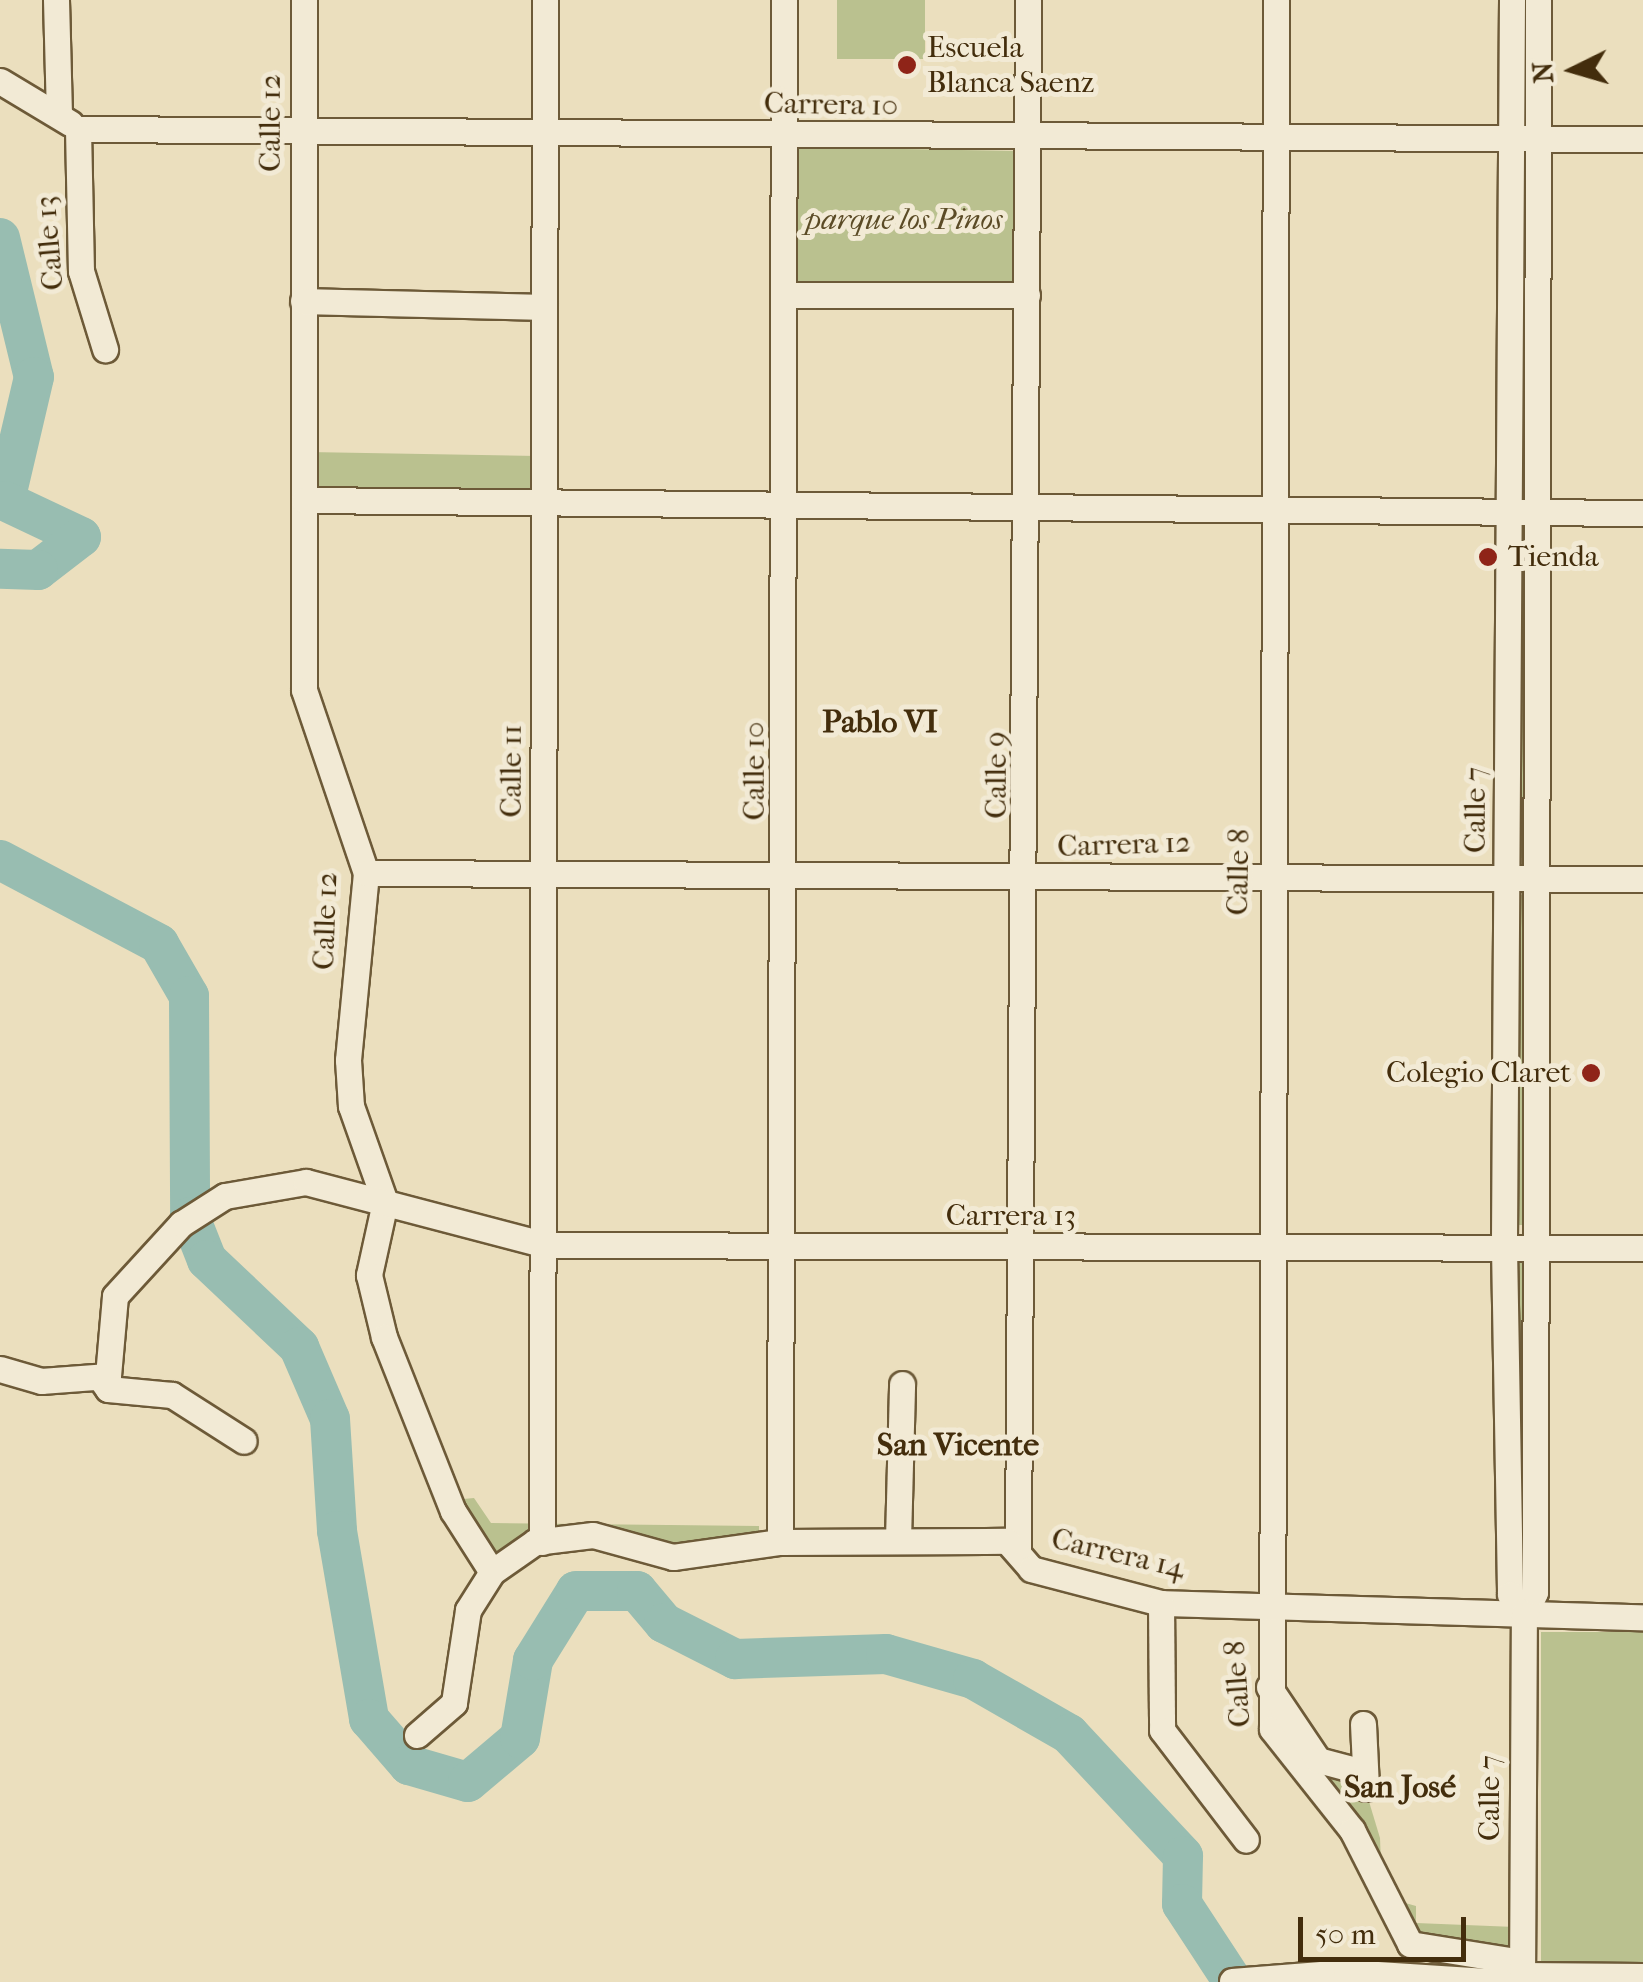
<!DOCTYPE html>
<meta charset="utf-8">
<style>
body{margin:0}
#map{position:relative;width:1643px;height:1982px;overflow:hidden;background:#ebdfbe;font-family:"IM FELL French Canon",serif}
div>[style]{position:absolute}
.green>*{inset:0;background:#bac18f;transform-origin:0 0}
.river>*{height:40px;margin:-20px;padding:0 20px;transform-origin:20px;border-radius:20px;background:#98bdb1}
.roads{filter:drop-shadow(2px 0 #6d5a38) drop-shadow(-2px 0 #6d5a38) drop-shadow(0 2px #6d5a38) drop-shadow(0 -2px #6d5a38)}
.street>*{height:25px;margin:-12.5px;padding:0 12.5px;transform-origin:12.5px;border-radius:12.5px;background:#f2ead5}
.dots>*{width:28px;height:28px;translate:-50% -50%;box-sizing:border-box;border:5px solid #f2ead5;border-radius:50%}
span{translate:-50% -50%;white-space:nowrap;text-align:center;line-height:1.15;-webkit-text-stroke:10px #f2ead5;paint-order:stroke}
.poi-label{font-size:30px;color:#432d0c}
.left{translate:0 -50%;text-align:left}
.right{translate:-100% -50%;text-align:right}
.street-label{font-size:30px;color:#432d0c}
.park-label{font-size:30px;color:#5b4b26;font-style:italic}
.neighbourhood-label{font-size:32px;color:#432d0c;font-weight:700}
.north{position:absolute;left:1523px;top:20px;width:100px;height:100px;-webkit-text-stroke:8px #f2ead5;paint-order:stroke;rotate:265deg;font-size:28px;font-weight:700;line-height:40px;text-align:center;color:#432d0c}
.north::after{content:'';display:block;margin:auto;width:35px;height:45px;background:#432d0c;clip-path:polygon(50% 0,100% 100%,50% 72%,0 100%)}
.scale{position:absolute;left:1298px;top:1917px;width:168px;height:45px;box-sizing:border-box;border:5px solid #432d0c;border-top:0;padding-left:12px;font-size:30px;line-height:35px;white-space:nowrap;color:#432d0c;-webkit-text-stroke:8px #f2ead5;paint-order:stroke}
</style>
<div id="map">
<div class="green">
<i style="left:837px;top:0;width:88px;height:59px"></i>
<i style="left:790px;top:147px;width:228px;height:143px;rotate:1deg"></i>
<i style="left:308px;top:452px;width:229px;height:43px;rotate:1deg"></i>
<i style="left:1526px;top:527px;width:331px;height:10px;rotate:90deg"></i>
<i style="left:1515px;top:895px;width:12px;height:330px"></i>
<i style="clip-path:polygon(1524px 1257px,1526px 1593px,1517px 1592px,1512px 1258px)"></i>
<i style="clip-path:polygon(474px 1498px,491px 1523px,759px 1526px,759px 1542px,671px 1551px,592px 1531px,493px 1559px,453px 1500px)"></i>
<i style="left:1643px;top:1632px;width:337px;height:102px;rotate:90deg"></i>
<i style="clip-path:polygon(1313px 1766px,1361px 1775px,1380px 1838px,1382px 1888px,1311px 1780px)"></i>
<i style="clip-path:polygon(1391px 1899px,1416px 1906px,1416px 1923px,1515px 1927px,1515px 1956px,1414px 1940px)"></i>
</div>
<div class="river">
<i style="left:0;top:238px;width:143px;rotate:76.3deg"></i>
<i style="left:34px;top:377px;width:127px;rotate:103.2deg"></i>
<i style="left:5px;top:501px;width:84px;rotate:25.3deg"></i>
<i style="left:81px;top:537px;width:54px;rotate:142.5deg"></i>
<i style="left:38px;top:570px;width:38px;rotate:-178deg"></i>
<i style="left:0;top:860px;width:180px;rotate:27.8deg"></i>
<i style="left:159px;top:944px;width:60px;rotate:60deg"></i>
<i style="left:189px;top:996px;width:221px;rotate:89.7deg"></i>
<i style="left:190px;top:1217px;width:46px;rotate:68.4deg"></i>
<i style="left:207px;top:1260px;width:127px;rotate:43.4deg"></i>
<i style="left:299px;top:1347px;width:78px;rotate:66.7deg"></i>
<i style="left:330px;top:1419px;width:112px;rotate:86.4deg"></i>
<i style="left:337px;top:1531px;width:191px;rotate:80.3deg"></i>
<i style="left:369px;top:1719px;width:61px;rotate:49deg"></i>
<i style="left:409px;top:1765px;width:61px;rotate:16.1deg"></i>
<i style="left:468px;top:1782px;width:68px;rotate:-40.2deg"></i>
<i style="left:520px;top:1738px;width:79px;rotate:-80.5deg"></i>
<i style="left:533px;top:1660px;width:81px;rotate:-58.1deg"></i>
<i style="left:576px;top:1591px;width:61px"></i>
<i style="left:637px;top:1591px;width:42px;rotate:49.8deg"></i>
<i style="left:664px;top:1623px;width:80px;rotate:26.9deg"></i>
<i style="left:735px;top:1659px;width:151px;rotate:-1.9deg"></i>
<i style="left:886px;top:1654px;width:91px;rotate:16deg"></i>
<i style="left:973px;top:1679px;width:111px;rotate:29.8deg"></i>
<i style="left:1069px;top:1734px;width:167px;rotate:46.9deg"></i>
<i style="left:1183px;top:1856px;width:48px;rotate:91.2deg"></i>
<i style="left:1182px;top:1904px;width:93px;rotate:56.8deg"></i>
</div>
<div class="roads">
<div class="street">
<i style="left:56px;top:0;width:115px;rotate:88.5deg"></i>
<i style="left:304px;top:0;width:690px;rotate:90deg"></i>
<i style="left:304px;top:690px;width:193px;rotate:71.3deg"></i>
<i style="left:366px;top:873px;width:188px;rotate:95.5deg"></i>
<i style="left:348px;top:1060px;width:46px;rotate:86.3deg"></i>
<i style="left:351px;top:1106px;width:102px;rotate:70.5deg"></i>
<i style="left:385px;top:1202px;width:75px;rotate:102.4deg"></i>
<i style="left:369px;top:1275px;width:64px;rotate:76.4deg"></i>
<i style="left:384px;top:1337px;width:187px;rotate:68.4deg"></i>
<i style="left:453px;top:1511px;width:72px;rotate:57.4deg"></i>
<i style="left:492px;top:1572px;width:45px;rotate:122.3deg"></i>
<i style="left:468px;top:1610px;width:94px;rotate:98.6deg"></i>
<i style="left:454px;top:1703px;width:49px;rotate:139.1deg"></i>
<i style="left:1276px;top:0;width:1729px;rotate:90.13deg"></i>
<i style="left:1272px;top:1729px;width:129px;rotate:51.6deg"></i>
<i style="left:1352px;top:1830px;width:128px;rotate:63deg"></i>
<i style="left:1410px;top:1944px;width:112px;rotate:9.2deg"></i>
<i style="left:1512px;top:0;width:1247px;rotate:90.37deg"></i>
<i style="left:1504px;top:1247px;width:347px;rotate:89deg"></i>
<i style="left:1510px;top:1594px;width:25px;rotate:56deg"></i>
<i style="left:0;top:81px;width:82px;rotate:31deg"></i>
<i style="left:78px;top:129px;width:1565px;rotate:0.37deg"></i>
<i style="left:78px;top:129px;width:142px;rotate:88.8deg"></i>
<i style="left:81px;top:271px;width:82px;rotate:72.9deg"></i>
<i style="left:785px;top:295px;width:242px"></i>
<i style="left:303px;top:301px;width:241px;rotate:1.4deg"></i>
<i style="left:304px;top:500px;width:1339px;rotate:0.56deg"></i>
<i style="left:366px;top:873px;width:1277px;rotate:0.27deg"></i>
<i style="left:0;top:1369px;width:43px;rotate:16.3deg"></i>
<i style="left:41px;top:1381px;width:67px;rotate:-4.3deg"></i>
<i style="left:108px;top:1376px;width:80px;rotate:-85deg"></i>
<i style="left:115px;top:1296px;width:98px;rotate:-47.5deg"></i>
<i style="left:181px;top:1224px;width:52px;rotate:-32.5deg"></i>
<i style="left:225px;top:1196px;width:82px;rotate:-9.8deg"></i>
<i style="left:306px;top:1182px;width:248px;rotate:14.7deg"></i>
<i style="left:546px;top:1245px;width:1097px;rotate:0.16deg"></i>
<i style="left:101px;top:1379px;width:12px;rotate:55deg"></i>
<i style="left:108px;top:1389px;width:64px;rotate:5.4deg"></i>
<i style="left:172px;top:1395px;width:85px;rotate:32.6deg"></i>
<i style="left:898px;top:1540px;width:156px;rotate:-88.5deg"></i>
<i style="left:542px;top:1542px;width:1542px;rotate:-89.89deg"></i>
<i style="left:780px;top:1542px;width:1542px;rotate:-89.85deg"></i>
<i style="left:1018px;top:1550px;width:1550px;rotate:-89.63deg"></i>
<i style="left:492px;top:1572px;width:52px;rotate:-34.9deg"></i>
<i style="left:535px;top:1542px;width:58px;rotate:-6.9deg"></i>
<i style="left:593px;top:1535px;width:83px;rotate:15.4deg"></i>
<i style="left:673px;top:1557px;width:108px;rotate:-8deg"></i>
<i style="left:780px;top:1542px;width:227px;rotate:-0.3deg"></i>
<i style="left:1007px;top:1541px;width:37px;rotate:49deg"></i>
<i style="left:1031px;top:1569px;width:134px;rotate:14.7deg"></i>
<i style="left:1161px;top:1603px;width:482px;rotate:1.7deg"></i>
<i style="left:1161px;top:1603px;width:127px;rotate:89.5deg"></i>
<i style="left:1162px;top:1730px;width:138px;rotate:52.6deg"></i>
<i style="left:1269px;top:1687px;width:88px;rotate:56.1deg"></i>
<i style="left:1318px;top:1760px;width:47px;rotate:14.9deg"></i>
<i style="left:1363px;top:1724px;width:64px;rotate:87.3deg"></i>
<i style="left:1522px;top:1975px;width:121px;rotate:0.5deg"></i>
<i style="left:1232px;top:1981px;width:114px;rotate:-4.5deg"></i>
<i style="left:1346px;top:1972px;width:157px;rotate:3.6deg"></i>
<i style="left:1522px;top:1982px;width:367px;rotate:-89.7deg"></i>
<i style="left:1524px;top:1615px;width:25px;rotate:-64deg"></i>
<i style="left:1535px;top:1592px;width:1592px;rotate:-89.89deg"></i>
</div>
</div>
<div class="dots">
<i style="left:907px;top:65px;background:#8f2418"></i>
<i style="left:1488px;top:557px;background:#8f2418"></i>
<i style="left:1591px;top:1073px;background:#8f2418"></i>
</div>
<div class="poi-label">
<span class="left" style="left:927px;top:65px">Escuela<br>Blanca Saenz</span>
<span class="left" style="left:1508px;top:557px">Tienda</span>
<span class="right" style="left:1571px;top:1073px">Colegio Claret</span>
</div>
<div class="street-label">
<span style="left:831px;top:105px;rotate:1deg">Carrera 10</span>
<span style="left:271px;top:123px;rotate:-90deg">Calle 12</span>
<span style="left:50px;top:243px;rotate:-95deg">Calle 13</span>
<span style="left:512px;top:771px;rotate:-90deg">Calle 11</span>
<span style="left:755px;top:771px;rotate:-90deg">Calle 10</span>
<span style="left:997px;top:775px;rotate:-90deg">Calle 9</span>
<span style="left:1476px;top:810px;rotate:-90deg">Calle 7</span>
<span style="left:1124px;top:845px;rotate:-2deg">Carrera 12</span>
<span style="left:1239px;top:872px;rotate:-89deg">Calle 8</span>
<span style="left:326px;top:921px;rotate:-88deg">Calle 12</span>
<span style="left:1011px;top:1216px">Carrera 13</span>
<span style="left:1118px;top:1554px;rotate:13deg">Carrera 14</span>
<span style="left:1238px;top:1684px;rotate:-94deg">Calle 8</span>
<span style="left:1490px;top:1798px;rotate:-90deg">Calle 7</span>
</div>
<div class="park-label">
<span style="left:904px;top:220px">parque los Pinos</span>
</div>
<div class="neighbourhood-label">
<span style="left:880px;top:722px">Pablo VI</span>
<span style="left:958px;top:1445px">San Vicente</span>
<span style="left:1400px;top:1787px">San José</span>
</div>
<div class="north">N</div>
<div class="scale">50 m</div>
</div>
